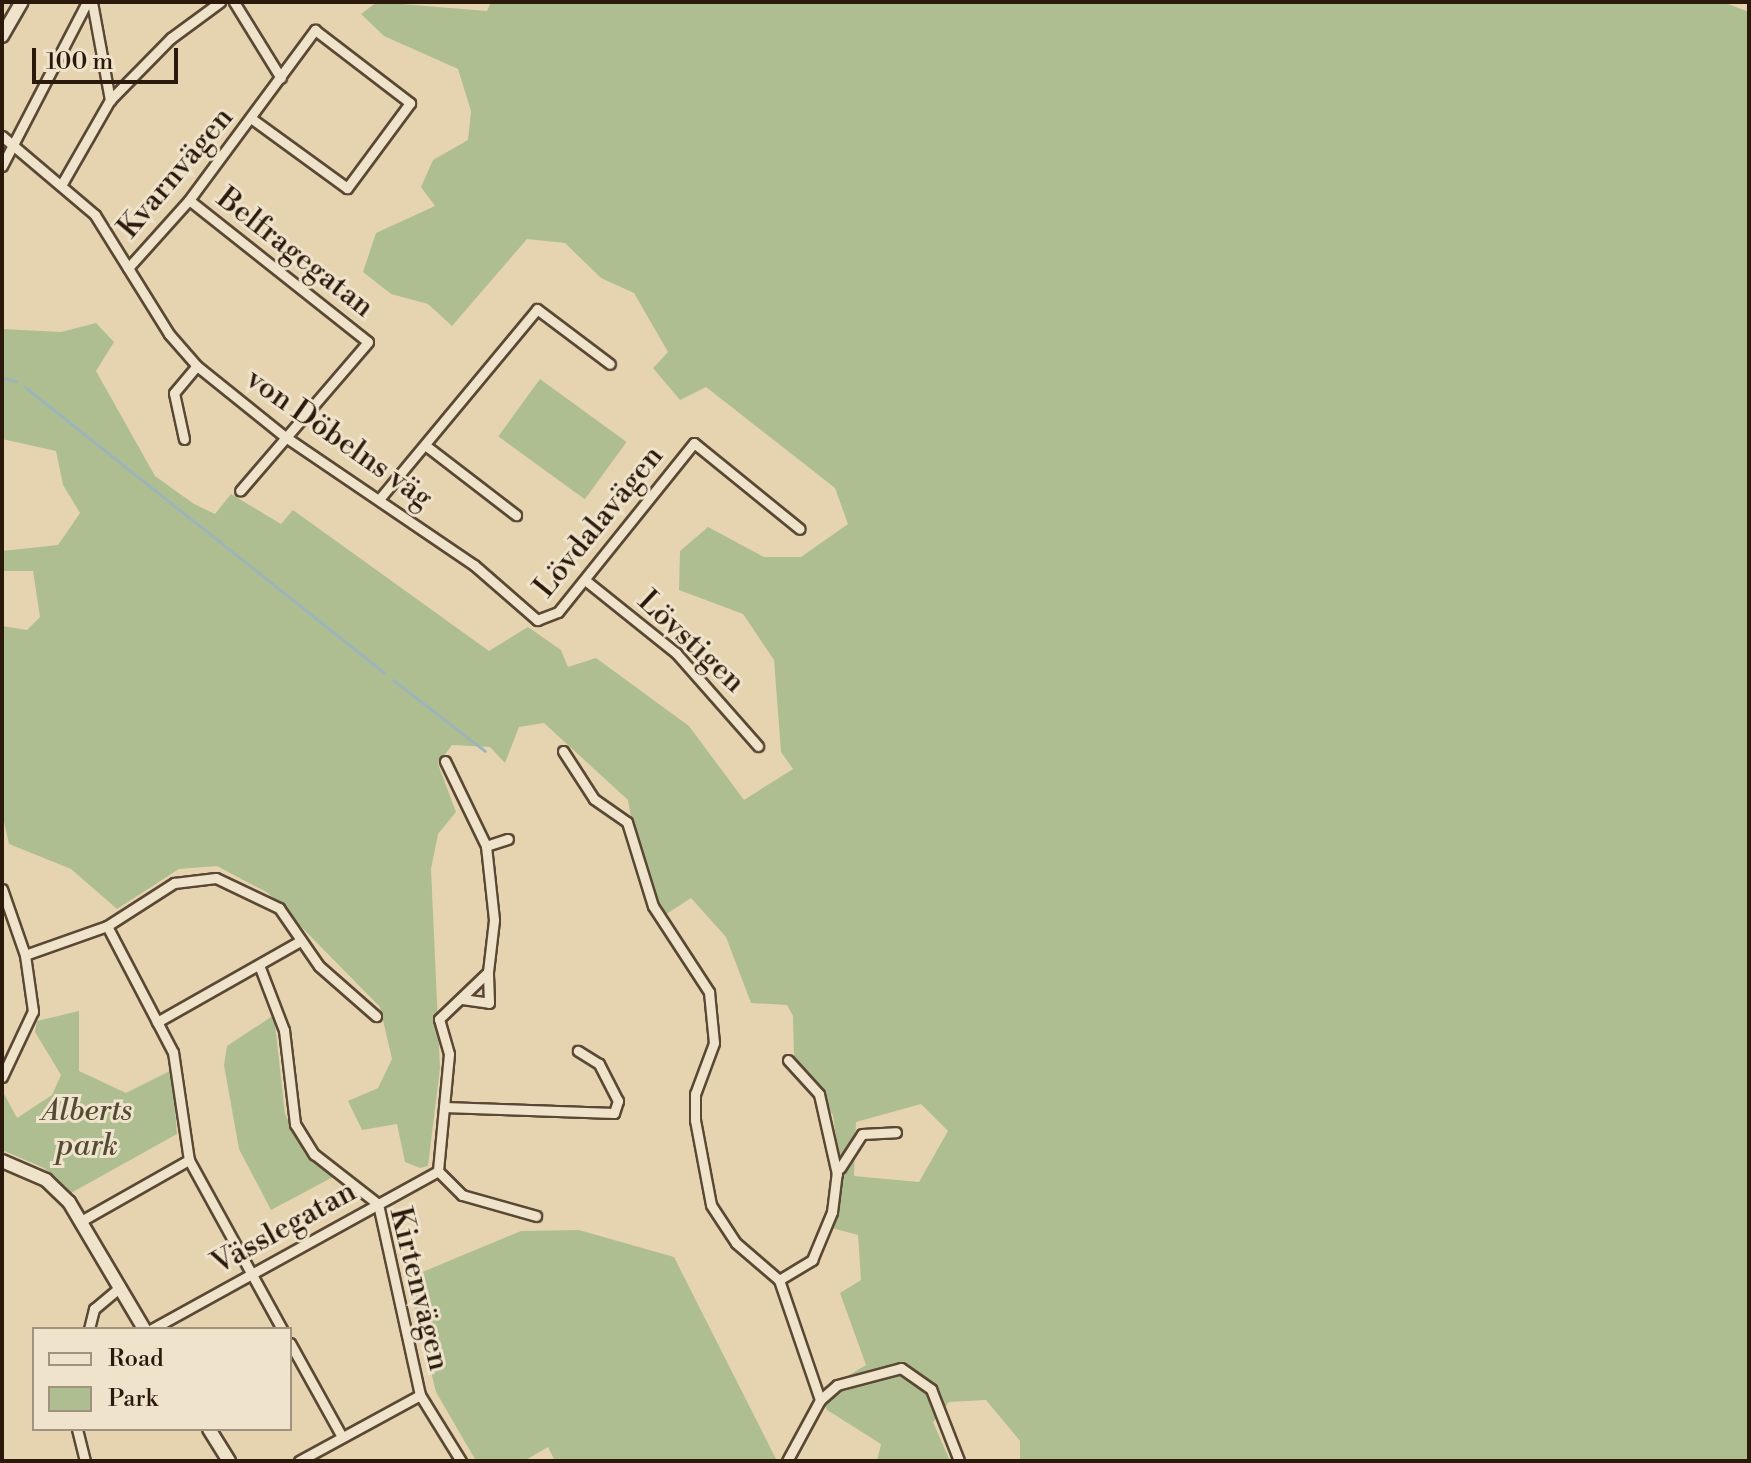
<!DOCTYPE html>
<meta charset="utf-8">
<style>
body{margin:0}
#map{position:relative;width:1751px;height:1463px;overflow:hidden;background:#e6d4b1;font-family:"Libre Bodoni",serif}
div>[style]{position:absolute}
.green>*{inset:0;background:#afbe91;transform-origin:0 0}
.stream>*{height:3px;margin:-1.5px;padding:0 1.5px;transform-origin:1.5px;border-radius:1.5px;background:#9db5b9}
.roads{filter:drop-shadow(2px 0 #5a4834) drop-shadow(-2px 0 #5a4834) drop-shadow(0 2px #5a4834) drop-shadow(0 -2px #5a4834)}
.minor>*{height:9px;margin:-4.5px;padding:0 4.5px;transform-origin:4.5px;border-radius:4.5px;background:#efe3cc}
.tertiary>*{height:12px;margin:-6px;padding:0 6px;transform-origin:6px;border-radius:6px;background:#efe3cc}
span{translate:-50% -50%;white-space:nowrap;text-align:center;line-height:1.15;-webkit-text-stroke:6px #efe3cc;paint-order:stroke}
.street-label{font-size:30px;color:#2b190b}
.park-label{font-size:30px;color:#534b33;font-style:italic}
.frame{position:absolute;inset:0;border:4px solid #2b190b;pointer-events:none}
.legend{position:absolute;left:32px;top:1327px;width:260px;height:104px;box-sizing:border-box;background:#efe3cc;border:2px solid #a1927f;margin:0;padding:10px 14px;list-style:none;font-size:24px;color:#2b190b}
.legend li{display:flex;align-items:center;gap:16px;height:40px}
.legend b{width:40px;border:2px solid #a1927f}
.scale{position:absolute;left:32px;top:48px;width:146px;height:36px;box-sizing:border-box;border:4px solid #2b190b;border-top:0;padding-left:10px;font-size:24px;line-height:28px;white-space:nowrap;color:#2b190b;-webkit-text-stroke:6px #efe3cc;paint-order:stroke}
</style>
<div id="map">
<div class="green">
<i style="clip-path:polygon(evenodd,377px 2px,487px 11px,491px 2px,1723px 2px,1749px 12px,1749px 1461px,1020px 1461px,1020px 1441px,986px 1400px,949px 1402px,933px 1422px,950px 1461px,877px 1461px,881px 1444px,827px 1410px,819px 1393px,866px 1365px,840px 1293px,861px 1280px,858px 1235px,828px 1227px,841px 1176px,833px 1115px,794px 1057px,793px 1016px,787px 1005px,751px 1003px,726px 937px,691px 898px,665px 915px,640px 869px,628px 800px,544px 723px,519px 727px,505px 763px,490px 747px,452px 745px,438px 764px,456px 812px,438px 834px,431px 869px,440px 1068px,428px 1166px,420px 1168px,405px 1162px,397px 1124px,362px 1130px,348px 1101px,378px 1088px,392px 1059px,380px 1007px,268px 893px,217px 866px,179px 869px,117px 909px,71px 869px,9px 844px,2px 813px,2px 626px,27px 630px,40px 617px,33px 571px,2px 571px,2px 551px,58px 545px,80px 513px,63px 485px,56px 451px,2px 439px,2px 329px,61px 332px,96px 323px,114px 342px,96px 371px,155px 476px,194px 504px,215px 514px,231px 494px,281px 524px,293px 510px,489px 651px,528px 627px,561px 650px,568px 667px,596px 658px,689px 726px,744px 800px,793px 769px,781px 752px,774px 660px,743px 614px,679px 590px,680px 551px,708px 527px,764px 557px,801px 557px,848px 524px,835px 488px,706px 387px,680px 400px,653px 368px,668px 352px,634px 293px,601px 278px,565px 243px,527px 239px,452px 326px,428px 304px,391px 294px,363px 272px,376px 233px,435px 206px,421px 187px,433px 160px,468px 140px,471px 111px,458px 69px,384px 36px,361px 14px,377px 2px,921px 1104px,948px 1131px,919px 1182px,854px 1176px,856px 1122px,921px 1104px)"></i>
<i style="left:540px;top:379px;width:107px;height:71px;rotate:36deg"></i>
<i style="clip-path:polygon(79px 1011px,79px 1071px,126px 1093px,172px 1070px,177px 1134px,71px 1193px,44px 1168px,2px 1150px,2px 1090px,17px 1118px,52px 1095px,61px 1075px,35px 1032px,37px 1021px)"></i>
<i style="clip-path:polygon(274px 1015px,285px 1114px,305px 1154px,333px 1177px,271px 1210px,239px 1149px,224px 1065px,227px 1046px)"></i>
<i style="clip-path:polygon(579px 1230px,674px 1257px,777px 1461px,555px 1461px,548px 1447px,524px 1461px,476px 1461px,436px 1392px,408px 1278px,521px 1231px)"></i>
</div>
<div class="stream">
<i style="left:2px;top:378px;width:14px;rotate:12deg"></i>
<i style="left:25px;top:387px;width:459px;rotate:38.5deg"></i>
<i style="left:393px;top:680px;width:116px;rotate:37.7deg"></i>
</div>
<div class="roads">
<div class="minor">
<i style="left:92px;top:2px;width:100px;rotate:79.6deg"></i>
<i style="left:234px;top:2px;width:89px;rotate:58.3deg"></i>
<i style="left:2px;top:136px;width:122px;rotate:40.3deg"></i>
<i style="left:95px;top:215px;width:140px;rotate:58.1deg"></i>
<i style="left:169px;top:334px;width:43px;rotate:48.8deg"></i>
<i style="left:197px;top:366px;width:112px;rotate:38.8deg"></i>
<i style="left:284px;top:436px;width:230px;rotate:34.2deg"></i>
<i style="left:474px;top:565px;width:84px;rotate:41.1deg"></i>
<i style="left:537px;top:620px;width:22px;rotate:-21deg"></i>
<i style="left:558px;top:612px;width:217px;rotate:-51.2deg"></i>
<i style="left:694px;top:443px;width:136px;rotate:39.1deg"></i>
<i style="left:2px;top:166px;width:185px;rotate:-62.6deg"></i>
<i style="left:63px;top:182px;width:95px;rotate:-60.2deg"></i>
<i style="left:110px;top:100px;width:87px;rotate:-45.5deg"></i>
<i style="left:171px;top:38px;width:61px;rotate:-36.3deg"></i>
<i style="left:189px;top:200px;width:228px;rotate:38.4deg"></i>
<i style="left:368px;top:342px;width:196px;rotate:130.7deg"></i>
<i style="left:128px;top:268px;width:91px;rotate:-48.1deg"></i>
<i style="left:189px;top:200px;width:212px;rotate:-53.5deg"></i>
<i style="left:315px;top:30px;width:120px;rotate:37.5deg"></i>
<i style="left:410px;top:103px;width:106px;rotate:126.5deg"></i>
<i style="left:347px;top:188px;width:117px;rotate:-144deg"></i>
<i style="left:184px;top:439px;width:47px;rotate:-102.3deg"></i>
<i style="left:174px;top:393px;width:35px;rotate:-50deg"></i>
<i style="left:425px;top:445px;width:115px;rotate:37.6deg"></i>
<i style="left:381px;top:497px;width:244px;rotate:-50.3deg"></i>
<i style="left:537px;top:309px;width:91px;rotate:37deg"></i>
<i style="left:585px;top:580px;width:117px;rotate:38.7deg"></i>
<i style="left:676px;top:653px;width:124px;rotate:48.6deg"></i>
<i style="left:563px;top:751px;width:57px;rotate:57.1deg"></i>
<i style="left:594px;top:799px;width:40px;rotate:34.9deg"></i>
<i style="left:627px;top:822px;width:88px;rotate:72.8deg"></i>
<i style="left:653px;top:906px;width:103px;rotate:56.9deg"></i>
<i style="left:709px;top:992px;width:51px;rotate:84.4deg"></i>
<i style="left:714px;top:1043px;width:54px;rotate:110.4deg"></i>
<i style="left:695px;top:1094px;width:26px;rotate:90deg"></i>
<i style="left:695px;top:1120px;width:86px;rotate:79.3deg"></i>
<i style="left:711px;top:1205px;width:45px;rotate:56.7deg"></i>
<i style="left:736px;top:1243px;width:57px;rotate:40.7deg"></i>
<i style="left:779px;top:1280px;width:127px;rotate:71.1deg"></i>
<i style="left:445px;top:761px;width:94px;rotate:64.2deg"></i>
<i style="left:486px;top:846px;width:74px;rotate:83.8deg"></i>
<i style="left:494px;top:920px;width:52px;rotate:96.6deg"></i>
<i style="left:488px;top:972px;width:68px;rotate:136.2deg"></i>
<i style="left:439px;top:1019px;width:36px;rotate:74deg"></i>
<i style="left:449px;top:1054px;width:118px;rotate:95.4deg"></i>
<i style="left:438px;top:1171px;width:34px;rotate:45deg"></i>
<i style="left:462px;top:1195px;width:77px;rotate:15.8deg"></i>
<i style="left:486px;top:846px;width:23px;rotate:-18deg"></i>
<i style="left:2px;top:889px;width:70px;rotate:70.8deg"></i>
<i style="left:25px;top:955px;width:57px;rotate:81.9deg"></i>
<i style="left:33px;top:1011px;width:73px;rotate:115.2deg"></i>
<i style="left:107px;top:926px;width:142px;rotate:62.4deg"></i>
<i style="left:173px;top:1052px;width:109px;rotate:81.6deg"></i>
<i style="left:189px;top:1160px;width:193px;rotate:61.2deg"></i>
<i style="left:25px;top:955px;width:87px;rotate:-19.5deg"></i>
<i style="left:107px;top:926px;width:80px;rotate:-32.7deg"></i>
<i style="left:174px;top:883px;width:42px;rotate:-6.8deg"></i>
<i style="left:216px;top:878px;width:70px;rotate:25.5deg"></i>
<i style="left:279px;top:908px;width:70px;rotate:55.4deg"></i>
<i style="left:319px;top:966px;width:76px;rotate:41.3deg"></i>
<i style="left:259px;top:965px;width:70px;rotate:69deg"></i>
<i style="left:284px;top:1030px;width:95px;rotate:83.3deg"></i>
<i style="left:295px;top:1124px;width:36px;rotate:58deg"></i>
<i style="left:314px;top:1154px;width:81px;rotate:38deg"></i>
<i style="left:378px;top:1204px;width:196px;rotate:77.6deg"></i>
<i style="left:420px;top:1395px;width:78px;rotate:58.2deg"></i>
<i style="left:462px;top:999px;width:27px;rotate:8deg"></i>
<i style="left:489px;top:1003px;width:31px;rotate:-92deg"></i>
<i style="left:157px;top:1022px;width:164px;rotate:-29.5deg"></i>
<i style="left:444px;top:1107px;width:170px;rotate:2deg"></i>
<i style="left:614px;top:1113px;width:13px;rotate:-72deg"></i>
<i style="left:618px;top:1101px;width:42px;rotate:-117.2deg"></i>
<i style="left:599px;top:1064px;width:25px;rotate:-148deg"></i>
<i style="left:840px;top:1168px;width:40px;rotate:-57.1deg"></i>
<i style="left:862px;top:1134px;width:34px;rotate:-3deg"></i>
<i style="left:81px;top:1221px;width:124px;rotate:-29.5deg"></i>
<i style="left:779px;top:1280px;width:39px;rotate:-31deg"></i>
<i style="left:812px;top:1260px;width:52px;rotate:-67.4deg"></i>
<i style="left:832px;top:1212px;width:38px;rotate:-83deg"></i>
<i style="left:837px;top:1174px;width:82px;rotate:-102.7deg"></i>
<i style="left:819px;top:1094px;width:46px;rotate:-132.4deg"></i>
<i style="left:89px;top:1329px;width:21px;rotate:-76deg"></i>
<i style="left:94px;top:1309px;width:33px;rotate:-40deg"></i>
<i style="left:152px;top:1329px;width:327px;rotate:-28.9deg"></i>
<i style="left:290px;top:1343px;width:107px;rotate:61deg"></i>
<i style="left:77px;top:1429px;width:33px;rotate:76deg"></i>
<i style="left:299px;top:1461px;width:138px;rotate:-28.6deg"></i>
<i style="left:787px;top:1461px;width:69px;rotate:-61.6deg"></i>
<i style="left:820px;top:1400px;width:23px;rotate:-41deg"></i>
<i style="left:837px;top:1385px;width:66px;rotate:-14.9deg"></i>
<i style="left:901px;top:1368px;width:37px;rotate:35deg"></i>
<i style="left:931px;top:1389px;width:77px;rotate:68.7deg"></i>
</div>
<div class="tertiary">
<i style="left:2px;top:36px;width:39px;rotate:-60deg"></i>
<i style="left:2px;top:1161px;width:48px;rotate:23.4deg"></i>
<i style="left:46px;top:1180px;width:32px;rotate:44deg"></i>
<i style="left:69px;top:1202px;width:147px;rotate:59.4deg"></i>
<i style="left:209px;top:1429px;width:38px;rotate:58deg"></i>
</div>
</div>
<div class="street-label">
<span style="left:176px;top:173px;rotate:-50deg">Kvarnvägen</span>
<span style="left:295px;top:253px;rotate:38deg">Belfragegatan</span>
<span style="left:339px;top:439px;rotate:35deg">von Döbelns väg</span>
<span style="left:599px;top:522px;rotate:-51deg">Lövdalavägen</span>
<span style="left:691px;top:642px;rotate:43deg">Lövstigen</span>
<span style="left:284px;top:1228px;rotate:-29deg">Vässlegatan</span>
<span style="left:419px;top:1289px;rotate:76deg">Kirtenvägen</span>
</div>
<div class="park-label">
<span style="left:87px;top:1128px">Alberts<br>park</span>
</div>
<div class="frame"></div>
<ul class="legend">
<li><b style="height:10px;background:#efe3cc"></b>Road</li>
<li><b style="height:22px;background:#afbe91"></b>Park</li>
</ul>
<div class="scale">100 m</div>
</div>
